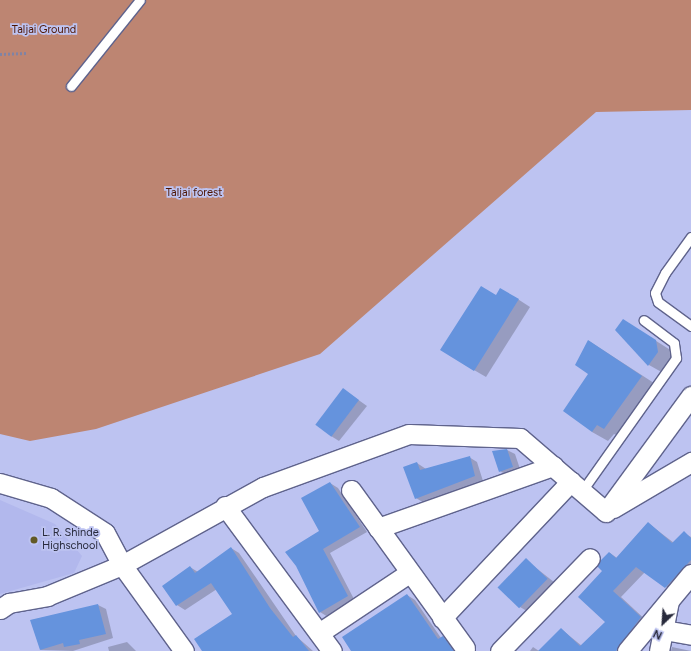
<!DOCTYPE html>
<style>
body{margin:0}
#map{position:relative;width:691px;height:651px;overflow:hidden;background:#bdc3f1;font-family:Figtree,sans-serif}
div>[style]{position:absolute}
.built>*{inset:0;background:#b2b8ed}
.green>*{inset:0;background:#bd8572}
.shadow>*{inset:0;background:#0003}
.building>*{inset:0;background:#6593dd;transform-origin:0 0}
.path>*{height:2.5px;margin-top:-1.25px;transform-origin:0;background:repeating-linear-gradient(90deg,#7f83a5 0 2px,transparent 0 4px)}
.roads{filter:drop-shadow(1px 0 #5f638c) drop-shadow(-1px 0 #5f638c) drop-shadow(0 1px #5f638c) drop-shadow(0 -1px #5f638c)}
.service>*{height:9px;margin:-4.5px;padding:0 4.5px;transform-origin:4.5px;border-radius:4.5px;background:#fff}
.minor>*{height:19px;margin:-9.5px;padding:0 9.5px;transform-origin:9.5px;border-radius:9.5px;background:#fff}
.dots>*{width:11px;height:11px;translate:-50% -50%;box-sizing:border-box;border:2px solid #bdc3f1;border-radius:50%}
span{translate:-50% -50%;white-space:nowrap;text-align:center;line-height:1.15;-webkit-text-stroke:3.5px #bdc3f1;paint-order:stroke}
.park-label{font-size:11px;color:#4d1400}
.poi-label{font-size:11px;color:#282a3c}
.left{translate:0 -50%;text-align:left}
.north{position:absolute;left:643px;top:603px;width:40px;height:40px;-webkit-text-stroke:3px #bdc3f1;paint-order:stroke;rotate:205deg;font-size:11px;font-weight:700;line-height:16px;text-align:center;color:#282a3c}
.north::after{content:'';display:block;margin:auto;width:14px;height:18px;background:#282a3c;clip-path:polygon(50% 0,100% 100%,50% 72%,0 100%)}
</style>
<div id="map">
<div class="built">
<i style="clip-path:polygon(0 500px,55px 524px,82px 556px,74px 573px,0 594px)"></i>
</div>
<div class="green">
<i style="clip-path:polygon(0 0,691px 0,691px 110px,596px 112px,320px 354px,96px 429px,30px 441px,0 434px)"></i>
</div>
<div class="shadow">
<i style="clip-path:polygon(496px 296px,513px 296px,530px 307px,486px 377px,474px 370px)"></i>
<i style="clip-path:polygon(623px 320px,672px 351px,674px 361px,665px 374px,649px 365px,616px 330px)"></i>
<i style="clip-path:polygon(589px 341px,657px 385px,621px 437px,614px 434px,608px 441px,592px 432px)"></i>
<i style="clip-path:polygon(343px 389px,367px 406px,339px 441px,331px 436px)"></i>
<i style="clip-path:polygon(507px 450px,515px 454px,521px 472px,508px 476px,500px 471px)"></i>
<i style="clip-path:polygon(469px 457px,477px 462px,483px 481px,424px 503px,416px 498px,417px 463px,426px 469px)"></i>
<i style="clip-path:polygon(330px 483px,338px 488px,367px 532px,330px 553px,355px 601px,328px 617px,320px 612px,320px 531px)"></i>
<i style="clip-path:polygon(648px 523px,674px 543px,684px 533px,691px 537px,691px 574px,674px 592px,645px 572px,621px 597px,649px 623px,627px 651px,530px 651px,533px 647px,539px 651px,561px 629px,582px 646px,606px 622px,603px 571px,610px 553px,617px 558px)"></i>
<i style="clip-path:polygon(231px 548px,239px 553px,296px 636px,313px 651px,204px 651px,233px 614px,217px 589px,185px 610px,177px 605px,190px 567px,198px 572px)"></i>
<i style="clip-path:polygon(526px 560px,559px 586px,532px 614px,520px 607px)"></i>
<i style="clip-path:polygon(407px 595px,415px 600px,441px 638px,451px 642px,457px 651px,353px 651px)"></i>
<i style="clip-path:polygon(98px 605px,106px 609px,113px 638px,73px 651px,41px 650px,32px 620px)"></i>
<i style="clip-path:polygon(127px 642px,136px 651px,109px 651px,108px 647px)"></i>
<i style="clip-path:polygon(672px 647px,691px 651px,671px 651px)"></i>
</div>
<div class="building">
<i style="clip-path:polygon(481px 286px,496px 295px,500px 288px,519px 299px,474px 371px,440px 350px)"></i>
<i style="clip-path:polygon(623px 319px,656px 340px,658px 352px,648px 366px,615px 330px)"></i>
<i style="clip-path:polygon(588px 340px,642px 376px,604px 429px,597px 425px,592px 432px,563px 411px,588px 374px,575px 365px)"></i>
<i style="left:343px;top:388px;width:20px;height:46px;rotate:37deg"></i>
<i style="clip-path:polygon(507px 449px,513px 467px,499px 472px,492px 451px)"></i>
<i style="clip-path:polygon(470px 456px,475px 476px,415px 499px,403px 467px,417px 462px,420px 470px)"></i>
<i style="clip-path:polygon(330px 482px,360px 527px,323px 549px,348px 596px,319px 613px,296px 566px,285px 552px,319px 531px,301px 498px)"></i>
<i style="clip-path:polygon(648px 522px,672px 543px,684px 531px,691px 538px,691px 560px,665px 588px,636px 567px,613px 591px,641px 617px,616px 651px,538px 651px,561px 628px,580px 646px,605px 622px,578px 597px,602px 571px,597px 566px,600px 561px,609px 552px,616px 558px)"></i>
<i style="clip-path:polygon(231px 547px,270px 608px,293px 637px,296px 635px,309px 651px,202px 651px,194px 639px,232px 614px,211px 583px,176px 606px,162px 586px,190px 566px,195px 573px)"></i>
<i style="left:526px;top:558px;width:30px;height:41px;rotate:44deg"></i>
<i style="clip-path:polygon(407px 594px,438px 639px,443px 636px,454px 651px,351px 651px,342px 637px)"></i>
<i style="clip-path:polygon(98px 604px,106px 634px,79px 640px,80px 644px,64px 647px,63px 643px,40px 650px,30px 620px)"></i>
</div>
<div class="path">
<i style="left:0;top:54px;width:27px;rotate:-2deg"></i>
</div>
<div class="roads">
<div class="service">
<i style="left:71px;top:86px;width:110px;rotate:-51.3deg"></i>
<i style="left:691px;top:237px;width:44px;rotate:125.8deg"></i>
<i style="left:665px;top:273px;width:22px;rotate:117deg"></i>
<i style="left:655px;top:293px;width:9px;rotate:72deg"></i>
<i style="left:658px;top:302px;width:41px;rotate:36deg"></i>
<i style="left:582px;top:491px;width:163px;rotate:-54.7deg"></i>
<i style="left:676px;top:358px;width:15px;rotate:-98deg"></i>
<i style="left:674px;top:343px;width:38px;rotate:-143deg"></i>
</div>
<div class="minor">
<i style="left:0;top:483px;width:53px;rotate:16.4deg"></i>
<i style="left:51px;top:498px;width:64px;rotate:32.9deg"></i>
<i style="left:105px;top:533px;width:36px;rotate:62deg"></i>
<i style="left:122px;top:565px;width:106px;rotate:54.2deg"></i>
<i style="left:351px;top:490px;width:195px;rotate:54.2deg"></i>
<i style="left:225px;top:506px;width:180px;rotate:53.6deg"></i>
<i style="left:613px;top:508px;width:91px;rotate:-30.5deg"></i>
<i style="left:378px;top:528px;width:186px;rotate:-19.5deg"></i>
<i style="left:0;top:609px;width:11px;rotate:-34deg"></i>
<i style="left:9px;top:603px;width:39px;rotate:-10deg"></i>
<i style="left:47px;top:596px;width:81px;rotate:-22.5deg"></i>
<i style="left:122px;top:565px;width:161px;rotate:-29deg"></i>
<i style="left:263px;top:487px;width:155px;rotate:-20deg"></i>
<i style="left:409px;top:434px;width:111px;rotate:2.1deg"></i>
<i style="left:520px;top:438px;width:113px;rotate:40.7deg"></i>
<i style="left:606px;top:512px;width:144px;rotate:-53.8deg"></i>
<i style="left:442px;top:618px;width:188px;rotate:-46.7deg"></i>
<i style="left:664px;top:630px;width:27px;rotate:10deg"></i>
<i style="left:319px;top:633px;width:108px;rotate:-33.7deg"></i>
<i style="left:500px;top:651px;width:129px;rotate:-45.9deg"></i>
<i style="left:627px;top:651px;width:100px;rotate:-50.3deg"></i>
<i style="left:659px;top:651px;width:51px;rotate:-78.7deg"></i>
</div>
</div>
<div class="dots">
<i style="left:34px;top:540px;background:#625925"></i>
</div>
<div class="park-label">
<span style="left:44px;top:30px">Taljai Ground</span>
<span style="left:194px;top:193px">Taljai forest</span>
</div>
<div class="poi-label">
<span class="left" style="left:42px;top:540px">L. R. Shinde<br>Highschool</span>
</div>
<div class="north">N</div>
</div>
